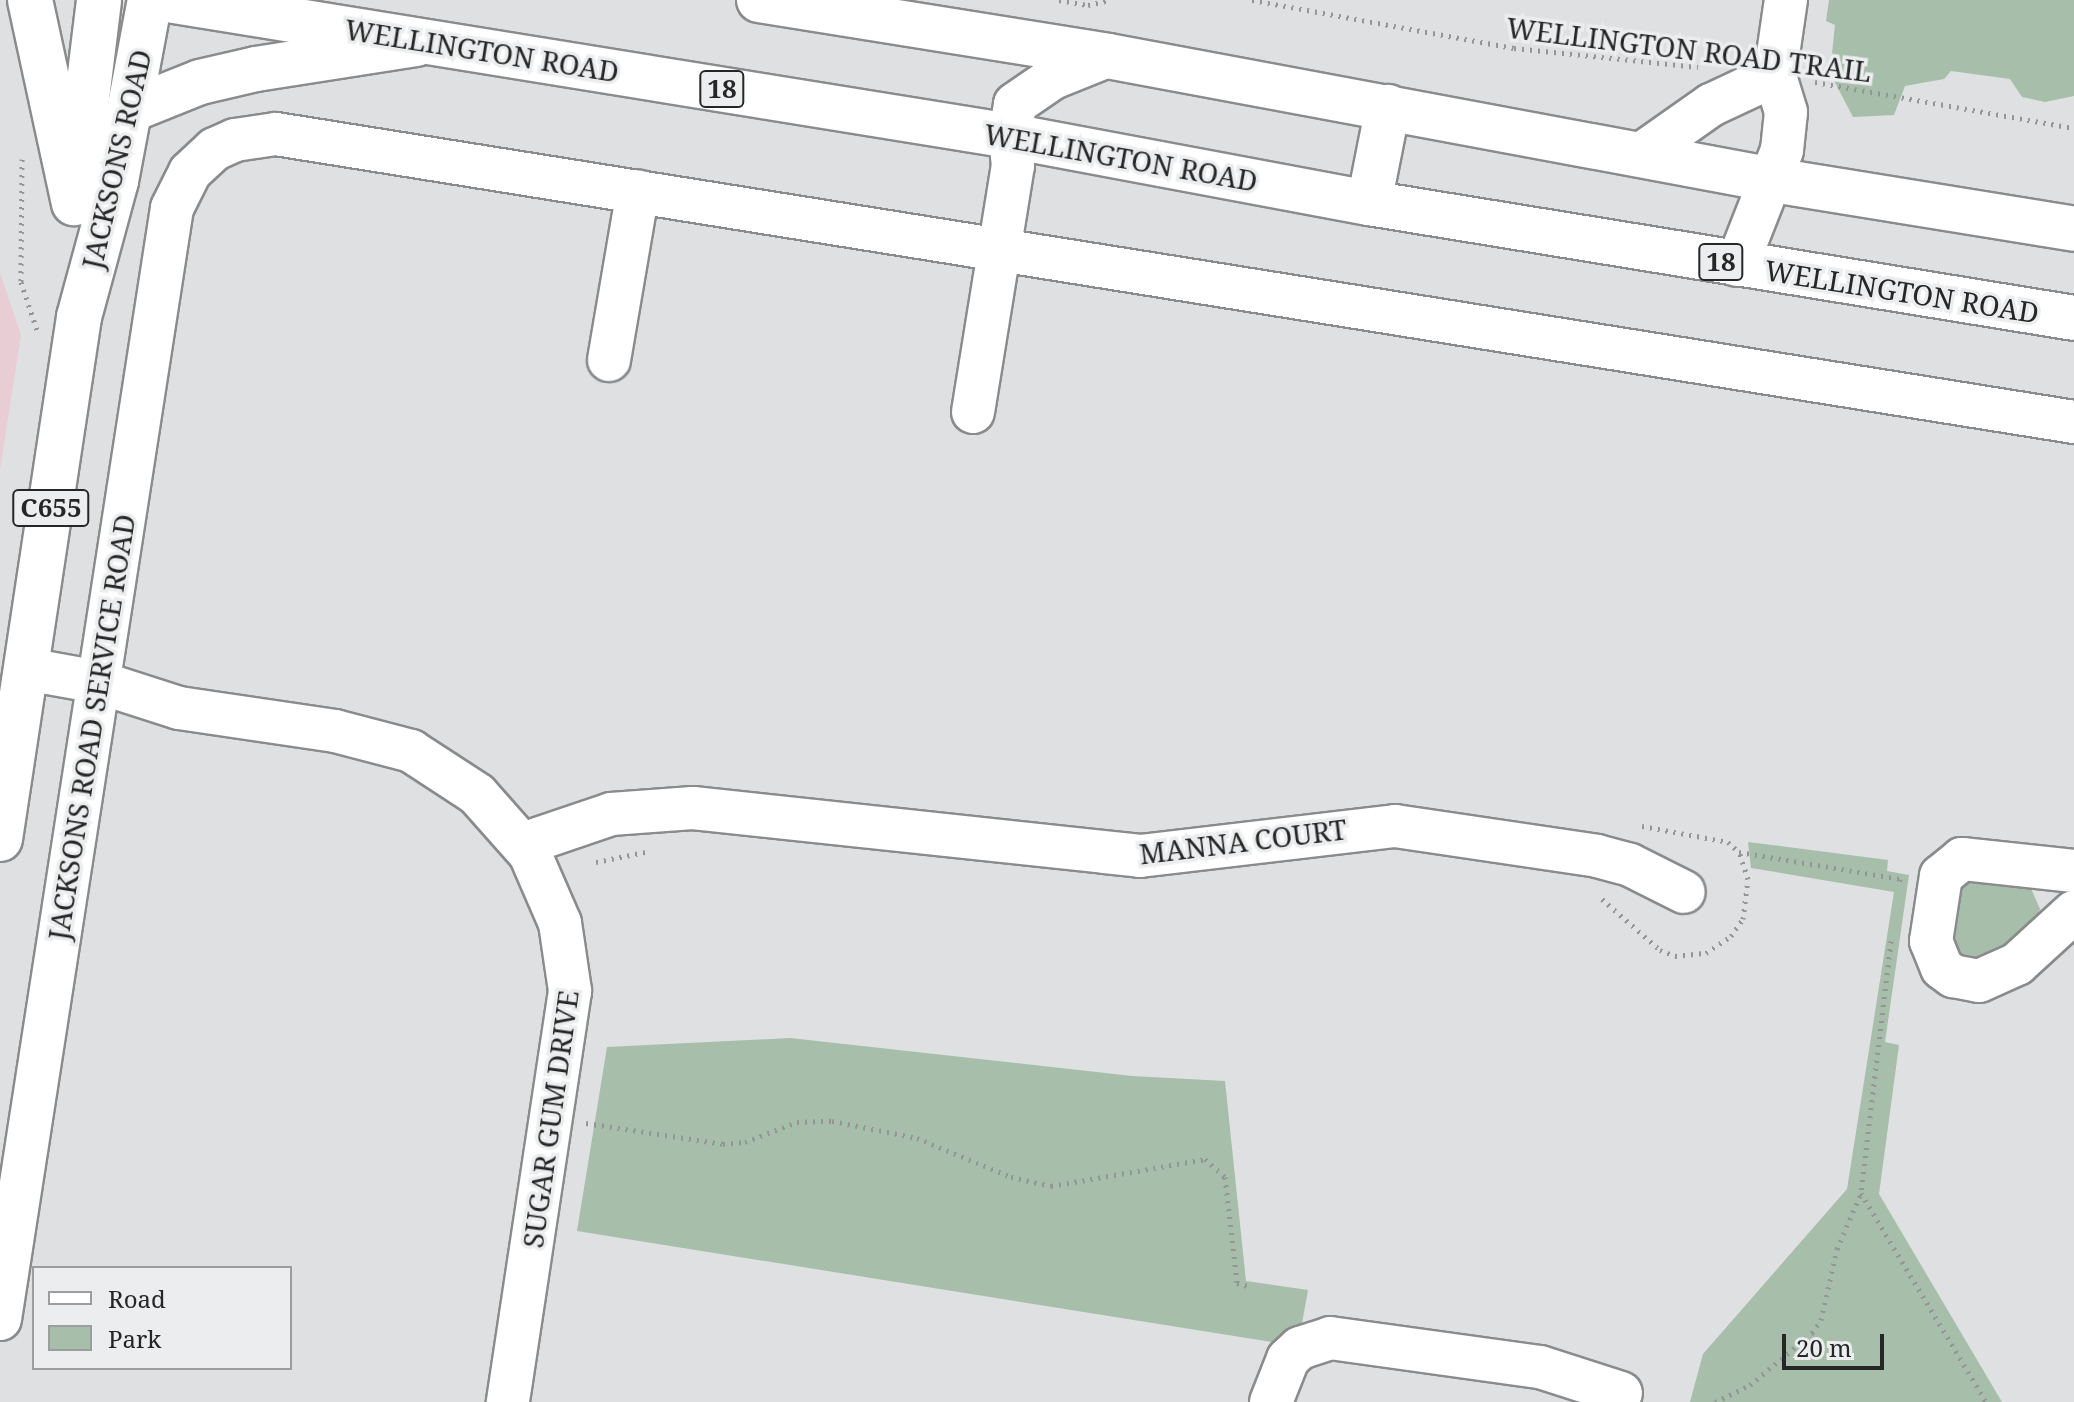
<!DOCTYPE html>
<style>
body{margin:0}
#map{position:relative;width:2074px;height:1402px;overflow:hidden;background:#dee0e1;font-family:"Noto Serif",serif}
div>[style]{position:absolute}
.commercial>*{inset:0;background:#e8ced4}
.green>*{inset:0;background:#a7beaa}
.path>*{height:5px;margin-top:-2.5px;transform-origin:0;background:repeating-linear-gradient(90deg,#949596 0 2px,transparent 0 8px)}
.roads{filter:drop-shadow(2px 0 #8a8b8c) drop-shadow(-2px 0 #8a8b8c) drop-shadow(0 2px #8a8b8c) drop-shadow(0 -2px #8a8b8c)}
.minor>*{height:42px;margin:-21px;padding:0 21px;transform-origin:21px;border-radius:21px;background:#fff}
.major>*{height:44px;margin:-22px;padding:0 22px;transform-origin:22px;border-radius:22px;background:#fff}
.highway>*{height:44px;margin:-22px;padding:0 22px;transform-origin:22px;border-radius:22px;background:#fff}
span{translate:-50% -50%;white-space:nowrap;text-align:center;line-height:1.15;-webkit-text-stroke:7px #ecedee;paint-order:stroke}
.shield-label span{padding:2px 6px;background:#ecedee;border:2px solid;border-radius:6px;-webkit-text-stroke-width:0}
.shield-label{font-size:26px;color:#252626;font-weight:700}
.street-label{font-size:28px;color:#252626}
.legend{position:absolute;left:32px;top:1266px;width:260px;height:104px;box-sizing:border-box;background:#ecedee;border:2px solid #9c9d9e;margin:0;padding:10px 14px;list-style:none;font-size:24px;color:#252626}
.legend li{display:flex;align-items:center;gap:16px;height:40px}
.legend b{width:40px;border:2px solid #9c9d9e}
.scale{position:absolute;left:1782px;top:1334px;width:102px;height:36px;box-sizing:border-box;border:4px solid #252626;border-top:0;padding-left:10px;font-size:24px;line-height:28px;white-space:nowrap;color:#252626;-webkit-text-stroke:6px #ecedee;paint-order:stroke}
</style>
<div id="map">
<div class="commercial">
<i style="clip-path:polygon(0 273px,21px 335px,0 470px)"></i>
</div>
<div class="green">
<i style="clip-path:polygon(1829px 0,2074px 0,2074px 96px,2045px 102px,2022px 97px,2010px 79px,1951px 71px,1944px 79px,1905px 86px,1894px 115px,1853px 117px,1830px 73px,1835px 25px,1826px 21px)"></i>
<i style="clip-path:polygon(1748px 842px,1888px 860px,1887px 871px,1909px 875px,1885px 1042px,1899px 1045px,1879px 1194px,2002px 1402px,1690px 1402px,1703px 1354px,1847px 1189px,1894px 892px,1751px 868px)"></i>
<i style="clip-path:polygon(1966px 877px,2029px 884px,2040px 909px,2036px 923px,1993px 957px,1975px 964px,1952px 952px,1952px 901px)"></i>
<i style="clip-path:polygon(790px 1038px,1132px 1076px,1225px 1081px,1246px 1281px,1308px 1290px,1301px 1329px,1278px 1343px,577px 1231px,607px 1047px)"></i>
</div>
<div class="path">
<i style="left:1059px;top:0;width:29px;rotate:10deg"></i>
<i style="left:1088px;top:5px;width:23px;rotate:-13deg"></i>
<i style="left:1252px;top:0;width:266px;rotate:10.4deg"></i>
<i style="left:1514px;top:48px;width:185px;rotate:5.9deg"></i>
<i style="left:1815px;top:82px;width:263px;rotate:10.1deg"></i>
<i style="left:22px;top:159px;width:123px;rotate:90.5deg"></i>
<i style="left:21px;top:282px;width:51px;rotate:71.6deg"></i>
<i style="left:1642px;top:826px;width:87px;rotate:10.5deg"></i>
<i style="left:1728px;top:842px;width:15px;rotate:42deg"></i>
<i style="left:1739px;top:852px;width:163px;rotate:9.5deg"></i>
<i style="left:1900px;top:879px;width:5px;rotate:101deg"></i>
<i style="left:596px;top:862px;width:50px;rotate:-11.5deg"></i>
<i style="left:1602px;top:899px;width:77px;rotate:41.3deg"></i>
<i style="left:1660px;top:950px;width:16px;rotate:22deg"></i>
<i style="left:1675px;top:956px;width:31px;rotate:-6deg"></i>
<i style="left:1706px;top:953px;width:30px;rotate:-34deg"></i>
<i style="left:1731px;top:936px;width:21px;rotate:-55deg"></i>
<i style="left:1743px;top:919px;width:40px;rotate:-82.9deg"></i>
<i style="left:1748px;top:879px;width:28px;rotate:-108deg"></i>
<i style="left:1891px;top:941px;width:254px;rotate:96.8deg"></i>
<i style="left:1861px;top:1193px;width:244px;rotate:59.1deg"></i>
<i style="left:586px;top:1123px;width:139px;rotate:8.7deg"></i>
<i style="left:723px;top:1144px;width:22px;rotate:-5deg"></i>
<i style="left:745px;top:1142px;width:56px;rotate:-21deg"></i>
<i style="left:797px;top:1122px;width:35px;rotate:-2deg"></i>
<i style="left:832px;top:1121px;width:87px;rotate:11.3deg"></i>
<i style="left:917px;top:1138px;width:102px;rotate:22.5deg"></i>
<i style="left:1011px;top:1177px;width:41px;rotate:12.7deg"></i>
<i style="left:1051px;top:1186px;width:156px;rotate:-9.9deg"></i>
<i style="left:1205px;top:1159px;width:27px;rotate:42deg"></i>
<i style="left:1225px;top:1177px;width:107px;rotate:83.5deg"></i>
<i style="left:1237px;top:1283px;width:15px;rotate:16deg"></i>
<i style="left:1715px;top:1402px;width:39px;rotate:-26deg"></i>
<i style="left:1750px;top:1385px;width:81px;rotate:-40deg"></i>
<i style="left:1812px;top:1333px;width:16px;rotate:-55deg"></i>
<i style="left:1821px;top:1320px;width:73px;rotate:-77.3deg"></i>
<i style="left:1837px;top:1249px;width:61px;rotate:-66.8deg"></i>
</div>
<div class="roads">
<div class="minor">
<i style="left:1640px;top:155px;width:87px;rotate:-35.2deg"></i>
<i style="left:1711px;top:105px;width:71px;rotate:-25.1deg"></i>
<i style="left:1737px;top:265px;width:123px;rotate:-68.6deg"></i>
<i style="left:1782px;top:150px;width:38px;rotate:-84deg"></i>
<i style="left:1786px;top:112px;width:39px;rotate:-107deg"></i>
<i style="left:1775px;top:75px;width:76px;rotate:-81.7deg"></i>
<i style="left:609px;top:360px;width:171px;rotate:-80.3deg"></i>
<i style="left:973px;top:412px;width:249px;rotate:-80.8deg"></i>
<i style="left:1013px;top:166px;width:30px;rotate:-96deg"></i>
<i style="left:1010px;top:136px;width:32px;rotate:-81deg"></i>
<i style="left:1015px;top:104px;width:46px;rotate:-34.4deg"></i>
<i style="left:1053px;top:78px;width:59px;rotate:-21.8deg"></i>
<i style="left:26px;top:669px;width:73px;rotate:10.2deg"></i>
<i style="left:98px;top:682px;width:85px;rotate:17.8deg"></i>
<i style="left:179px;top:708px;width:158px;rotate:8.4deg"></i>
<i style="left:335px;top:731px;width:79px;rotate:14.7deg"></i>
<i style="left:411px;top:751px;width:79px;rotate:33.1deg"></i>
<i style="left:477px;top:794px;width:80px;rotate:48.5deg"></i>
<i style="left:530px;top:854px;width:75px;rotate:66.5deg"></i>
<i style="left:560px;top:923px;width:69px;rotate:81.6deg"></i>
<i style="left:570px;top:991px;width:416px;rotate:98.6deg"></i>
<i style="left:523px;top:844px;width:93px;rotate:-18.8deg"></i>
<i style="left:611px;top:814px;width:82px;rotate:-4.2deg"></i>
<i style="left:693px;top:808px;width:450px;rotate:6.1deg"></i>
<i style="left:1140px;top:856px;width:257px;rotate:-6.7deg"></i>
<i style="left:1395px;top:826px;width:204px;rotate:8.4deg"></i>
<i style="left:1597px;top:856px;width:34px;rotate:15deg"></i>
<i style="left:1630px;top:865px;width:60px;rotate:26.6deg"></i>
<i style="left:2074px;top:871px;width:113px;rotate:-173.9deg"></i>
<i style="left:1962px;top:859px;width:27px;rotate:141deg"></i>
<i style="left:1941px;top:876px;width:66px;rotate:98.7deg"></i>
<i style="left:1931px;top:941px;width:29px;rotate:68deg"></i>
<i style="left:1942px;top:968px;width:14px;rotate:36deg"></i>
<i style="left:1953px;top:976px;width:26px;rotate:11deg"></i>
<i style="left:1979px;top:981px;width:42px;rotate:-24.1deg"></i>
<i style="left:2017px;top:964px;width:77px;rotate:-42.4deg"></i>
<i style="left:0;top:1319px;width:1124px;rotate:-81.2deg"></i>
<i style="left:172px;top:208px;width:40px;rotate:-63.4deg"></i>
<i style="left:190px;top:172px;width:34px;rotate:-43deg"></i>
<i style="left:215px;top:149px;width:22px;rotate:-24deg"></i>
<i style="left:235px;top:140px;width:41px;rotate:-8.3deg"></i>
<i style="left:276px;top:134px;width:1821px;rotate:9.1deg"></i>
<i style="left:1271px;top:1402px;width:46px;rotate:-68.4deg"></i>
<i style="left:1288px;top:1359px;width:16px;rotate:-43deg"></i>
<i style="left:1300px;top:1348px;width:32px;rotate:-18deg"></i>
<i style="left:1330px;top:1338px;width:212px;rotate:7.9deg"></i>
<i style="left:1540px;top:1367px;width:85px;rotate:17.8deg"></i>
</div>
<div class="major">
<i style="left:130px;top:110px;width:75px;rotate:-21.8deg"></i>
<i style="left:200px;top:82px;width:57px;rotate:-13.1deg"></i>
<i style="left:256px;top:69px;width:162px;rotate:-8.9deg"></i>
<i style="left:75px;top:196px;width:197px;rotate:-83deg"></i>
<i style="left:0;top:839px;width:528px;rotate:-81.39deg"></i>
<i style="left:79px;top:317px;width:141px;rotate:-74.8deg"></i>
<i style="left:116px;top:181px;width:184px;rotate:-79.4deg"></i>
</div>
<div class="highway">
<i style="left:30px;top:0;width:208px;rotate:77.8deg"></i>
<i style="left:168px;top:0;width:853px;rotate:9.18deg"></i>
<i style="left:1010px;top:136px;width:365px;rotate:10.6deg"></i>
<i style="left:1369px;top:203px;width:714px;rotate:9.26deg"></i>
<i style="left:759px;top:0;width:353px;rotate:9.1deg"></i>
<i style="left:1108px;top:56px;width:676px;rotate:10.56deg"></i>
<i style="left:1773px;top:180px;width:305px;rotate:9.2deg"></i>
<i style="left:1369px;top:203px;width:98px;rotate:-78.8deg"></i>
</div>
</div>
<div class="shield-label">
<span style="left:722px;top:89px">18</span>
<span style="left:1721px;top:262px">18</span>
<span style="left:51px;top:508px">C655</span>
</div>
<div class="street-label">
<span style="left:1689px;top:49px;rotate:7deg">WELLINGTON ROAD TRAIL</span>
<span style="left:482px;top:50px;rotate:9deg">WELLINGTON ROAD</span>
<span style="left:1121px;top:157px;rotate:10deg">WELLINGTON ROAD</span>
<span style="left:116px;top:159px;rotate:-77deg">JACKSONS ROAD</span>
<span style="left:1902px;top:291px;rotate:9deg">WELLINGTON ROAD</span>
<span style="left:91px;top:727px;rotate:-81deg">JACKSONS ROAD SERVICE ROAD</span>
<span style="left:1243px;top:841px;rotate:-7deg">MANNA COURT</span>
<span style="left:550px;top:1119px;rotate:-82deg">SUGAR GUM DRIVE</span>
</div>
<ul class="legend">
<li><b style="height:10px;background:#fff"></b>Road</li>
<li><b style="height:22px;background:#a7beaa"></b>Park</li>
</ul>
<div class="scale">20 m</div>
</div>
